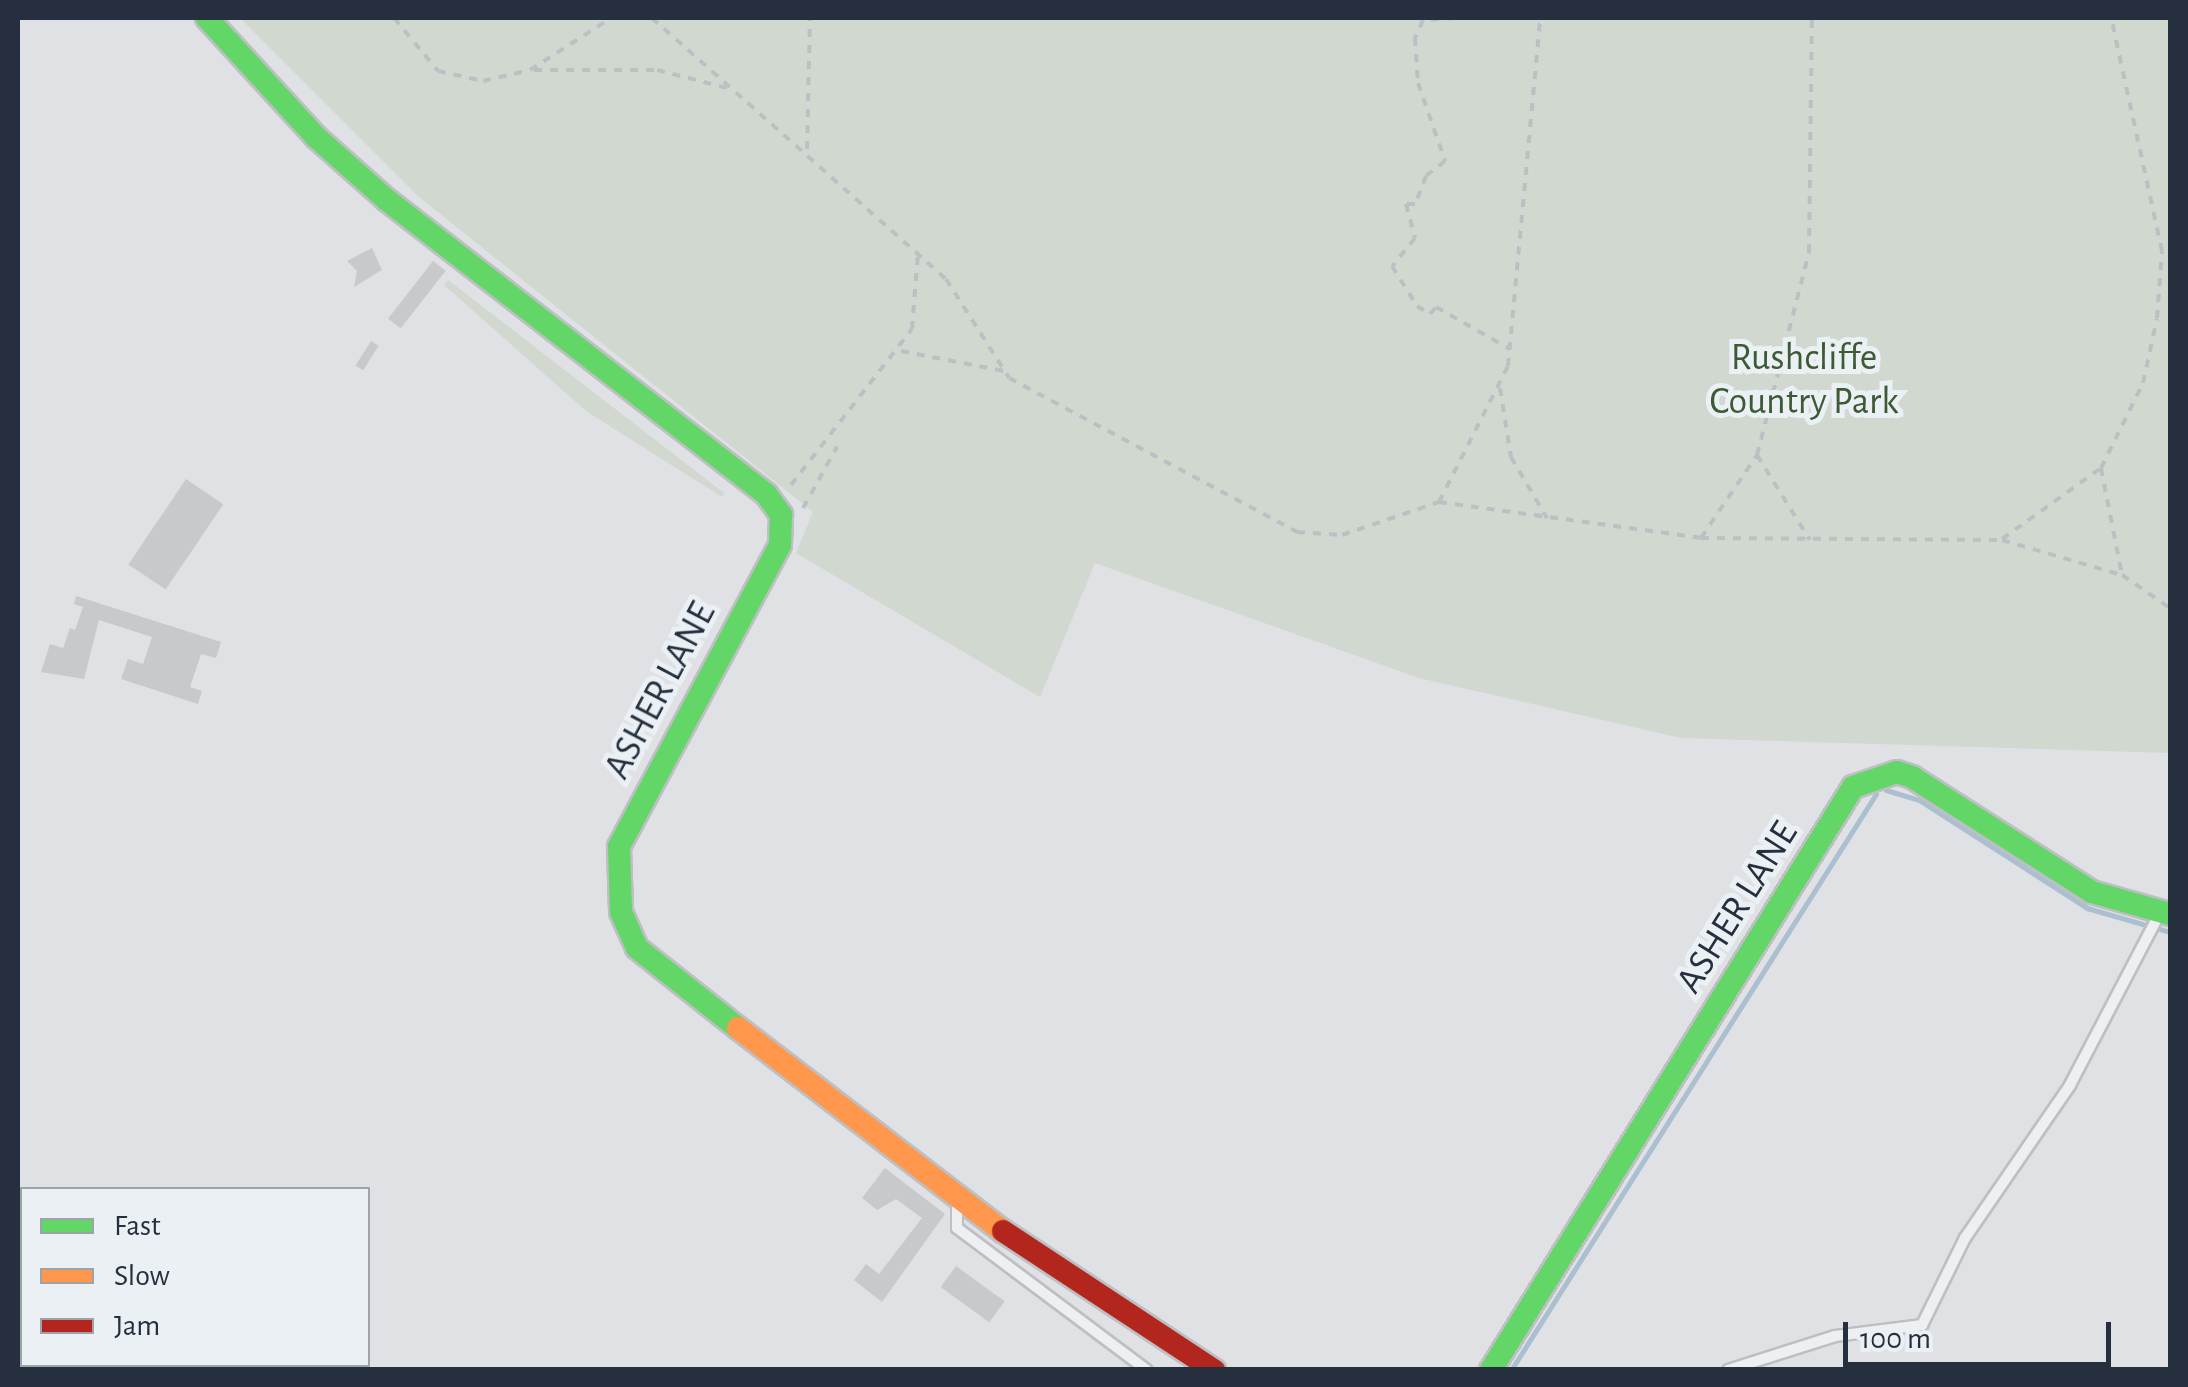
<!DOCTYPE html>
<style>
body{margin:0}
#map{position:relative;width:2188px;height:1387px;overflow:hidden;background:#dfe1e4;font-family:"Alegreya Sans",sans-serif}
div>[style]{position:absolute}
.green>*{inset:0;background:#d0d8cf}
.stream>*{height:5px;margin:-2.5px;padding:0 2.5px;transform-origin:2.5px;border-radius:2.5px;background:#acbfd0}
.building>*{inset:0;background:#c7c9cc;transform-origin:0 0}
.path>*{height:4px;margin-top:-2px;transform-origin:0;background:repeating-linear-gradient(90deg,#bebfc4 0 8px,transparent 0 16px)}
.roads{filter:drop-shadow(2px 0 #bdbfc2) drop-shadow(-2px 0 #bdbfc2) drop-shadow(0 2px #bdbfc2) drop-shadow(0 -2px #bdbfc2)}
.lane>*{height:10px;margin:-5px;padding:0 5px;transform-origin:5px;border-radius:5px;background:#eeeff1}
.fast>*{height:22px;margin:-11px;padding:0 11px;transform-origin:11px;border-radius:11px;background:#63d668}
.slow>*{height:22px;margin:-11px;padding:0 11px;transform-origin:11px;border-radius:11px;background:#ff974d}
.jam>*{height:22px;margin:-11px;padding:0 11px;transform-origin:11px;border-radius:11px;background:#b3261e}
span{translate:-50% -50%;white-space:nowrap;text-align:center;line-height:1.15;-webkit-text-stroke:10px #ebf0f5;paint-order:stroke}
.park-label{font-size:38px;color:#3c5a33}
.street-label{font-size:38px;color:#262f3d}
.frame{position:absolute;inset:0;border:20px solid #262f3d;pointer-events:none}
.legend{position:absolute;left:20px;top:1187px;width:350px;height:180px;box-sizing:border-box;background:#ebf0f5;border:2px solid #9ca3ab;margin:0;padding:12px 18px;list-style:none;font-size:30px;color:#262f3d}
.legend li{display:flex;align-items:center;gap:20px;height:50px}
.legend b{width:50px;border:2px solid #9ca3ab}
.scale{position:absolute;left:1843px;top:1322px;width:268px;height:45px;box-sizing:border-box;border:5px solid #262f3d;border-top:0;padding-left:12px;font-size:30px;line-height:35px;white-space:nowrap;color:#262f3d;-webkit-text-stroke:8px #ebf0f5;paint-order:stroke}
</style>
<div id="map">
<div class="green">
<i style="clip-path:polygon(240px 18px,2170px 18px,2170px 753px,1681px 738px,1419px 678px,1095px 563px,1040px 697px,796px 553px,813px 512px,419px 197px)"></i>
<i style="clip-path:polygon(448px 280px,724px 493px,722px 497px,586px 411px,444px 285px)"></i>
</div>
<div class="stream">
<i style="left:1886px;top:790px;width:34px;rotate:17deg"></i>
<i style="left:1919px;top:800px;width:200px;rotate:32.7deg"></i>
<i style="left:2087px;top:908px;width:86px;rotate:16.1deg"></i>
<i style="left:1511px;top:1370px;width:682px;rotate:-57.64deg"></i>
</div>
<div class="building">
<i style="clip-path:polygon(372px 248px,382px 270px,354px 287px,357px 271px,347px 261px)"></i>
<i style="left:433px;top:261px;width:16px;height:73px;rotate:38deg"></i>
<i style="left:371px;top:341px;width:9px;height:29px;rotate:32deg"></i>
<i style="left:186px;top:479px;width:45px;height:103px;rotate:34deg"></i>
<i style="clip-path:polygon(76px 596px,221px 642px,216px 658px,201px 654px,190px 687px,202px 691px,198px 704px,121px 679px,128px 659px,143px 664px,152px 637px,99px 620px,84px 679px,41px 672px,50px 644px,63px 648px,70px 628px,75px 630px,83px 607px,74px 604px)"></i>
<i style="clip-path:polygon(885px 1168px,945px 1214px,882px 1302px,854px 1280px,866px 1264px,879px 1274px,922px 1218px,896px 1199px,877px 1210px,862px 1198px)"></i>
<i style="left:956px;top:1266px;width:60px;height:26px;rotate:36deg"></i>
</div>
<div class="path">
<i style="left:394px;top:18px;width:69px;rotate:50.3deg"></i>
<i style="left:438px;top:71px;width:46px;rotate:12.5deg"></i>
<i style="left:483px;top:81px;width:48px;rotate:-13.2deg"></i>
<i style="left:530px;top:70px;width:96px;rotate:-32.7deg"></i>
<i style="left:652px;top:18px;width:393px;rotate:41.6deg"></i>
<i style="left:946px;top:279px;width:117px;rotate:57.5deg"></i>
<i style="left:1009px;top:378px;width:327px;rotate:28.1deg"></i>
<i style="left:1297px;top:532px;width:45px;rotate:3.8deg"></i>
<i style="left:1342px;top:535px;width:102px;rotate:-18.8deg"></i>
<i style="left:1439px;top:502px;width:264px;rotate:7.8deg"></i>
<i style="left:1701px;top:538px;width:301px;rotate:0.4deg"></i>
<i style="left:2002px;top:540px;width:125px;rotate:16.3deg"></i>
<i style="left:2122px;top:575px;width:58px;rotate:34.5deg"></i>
<i style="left:1455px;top:18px;width:32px;rotate:176deg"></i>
<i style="left:1423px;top:20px;width:20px;rotate:114deg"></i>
<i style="left:1415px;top:38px;width:45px;rotate:86.2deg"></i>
<i style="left:1418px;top:83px;width:83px;rotate:70.9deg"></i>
<i style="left:1445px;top:161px;width:24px;rotate:142deg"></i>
<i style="left:1426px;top:176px;width:30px;rotate:111deg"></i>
<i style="left:1415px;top:204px;width:9px;rotate:180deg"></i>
<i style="left:1406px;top:204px;width:35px;rotate:75deg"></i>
<i style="left:1415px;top:238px;width:36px;rotate:129deg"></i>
<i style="left:1392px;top:266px;width:47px;rotate:58deg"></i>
<i style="left:1417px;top:306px;width:15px;rotate:32deg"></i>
<i style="left:1430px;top:314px;width:9px;rotate:-49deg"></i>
<i style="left:1436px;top:307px;width:85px;rotate:29.6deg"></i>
<i style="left:534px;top:70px;width:123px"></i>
<i style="left:657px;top:70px;width:72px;rotate:14.4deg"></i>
<i style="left:807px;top:149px;width:131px;rotate:-88.7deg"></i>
<i style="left:901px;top:351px;width:105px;rotate:11deg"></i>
<i style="left:1500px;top:388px;width:70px;rotate:80.9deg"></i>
<i style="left:1511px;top:457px;width:71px;rotate:59.5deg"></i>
<i style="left:1757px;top:455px;width:100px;rotate:58.1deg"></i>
<i style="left:2101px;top:468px;width:109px;rotate:78.9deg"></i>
<i style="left:791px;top:485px;width:197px;rotate:-52.2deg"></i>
<i style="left:912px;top:329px;width:77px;rotate:-85.5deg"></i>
<i style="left:1439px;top:502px;width:153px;rotate:-63.1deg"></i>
<i style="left:1508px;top:366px;width:349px;rotate:-84.7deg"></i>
<i style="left:803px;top:508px;width:70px;rotate:-60.9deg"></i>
<i style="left:1701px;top:538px;width:100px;rotate:-56deg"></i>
<i style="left:1757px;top:455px;width:210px;rotate:-75.6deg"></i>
<i style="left:1809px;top:252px;width:234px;rotate:-89.3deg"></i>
<i style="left:2002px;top:539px;width:122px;rotate:-35.6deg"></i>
<i style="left:2101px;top:468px;width:95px;rotate:-63.7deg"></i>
<i style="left:2143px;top:383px;width:66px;rotate:-77.8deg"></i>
<i style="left:2157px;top:318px;width:67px;rotate:-85.7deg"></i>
<i style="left:2162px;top:251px;width:239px;rotate:-102.3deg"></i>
</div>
<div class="roads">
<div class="lane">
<i style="left:957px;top:1209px;width:19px;rotate:90deg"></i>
<i style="left:957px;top:1228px;width:237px;rotate:36.8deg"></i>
<i style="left:1728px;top:1370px;width:112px;rotate:-17.6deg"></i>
<i style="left:1835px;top:1336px;width:88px;rotate:-7.2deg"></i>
<i style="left:1922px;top:1325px;width:97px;rotate:-63.7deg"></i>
<i style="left:1965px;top:1238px;width:186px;rotate:-55.5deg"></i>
<i style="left:2070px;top:1085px;width:192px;rotate:-62.4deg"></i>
</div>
<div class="fast">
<i style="left:207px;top:18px;width:161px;rotate:47.5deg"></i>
<i style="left:316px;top:137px;width:95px;rotate:41.6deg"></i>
<i style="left:387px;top:200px;width:480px;rotate:37.8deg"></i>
<i style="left:766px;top:494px;width:26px;rotate:54deg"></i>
<i style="left:781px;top:515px;width:30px;rotate:92deg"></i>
<i style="left:780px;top:545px;width:342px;rotate:118.1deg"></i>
<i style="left:619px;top:847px;width:65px;rotate:88.2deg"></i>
<i style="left:621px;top:912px;width:39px;rotate:66deg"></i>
<i style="left:637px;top:948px;width:129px;rotate:38.4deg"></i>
<i style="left:1491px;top:1370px;width:686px;rotate:-58.16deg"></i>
<i style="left:1853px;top:787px;width:46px;rotate:-18.8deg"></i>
<i style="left:1897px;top:772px;width:16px;rotate:18deg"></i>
<i style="left:1912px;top:777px;width:214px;rotate:32.6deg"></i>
<i style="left:2092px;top:892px;width:81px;rotate:15.8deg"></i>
</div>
<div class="slow">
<i style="left:738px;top:1028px;width:334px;rotate:37.5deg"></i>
</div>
<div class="jam">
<i style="left:1003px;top:1231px;width:253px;rotate:33.4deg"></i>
</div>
</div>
<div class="park-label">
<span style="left:1804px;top:381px">Rushcliffe<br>Country Park</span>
</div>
<div class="street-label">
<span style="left:661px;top:691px;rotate:-62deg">ASHER LANE</span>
<span style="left:1738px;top:908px;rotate:-58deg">ASHER LANE</span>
</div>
<div class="frame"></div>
<ul class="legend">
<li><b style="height:12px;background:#63d668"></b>Fast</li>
<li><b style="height:12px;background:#ff974d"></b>Slow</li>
<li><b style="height:12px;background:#b3261e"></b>Jam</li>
</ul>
<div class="scale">100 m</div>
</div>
